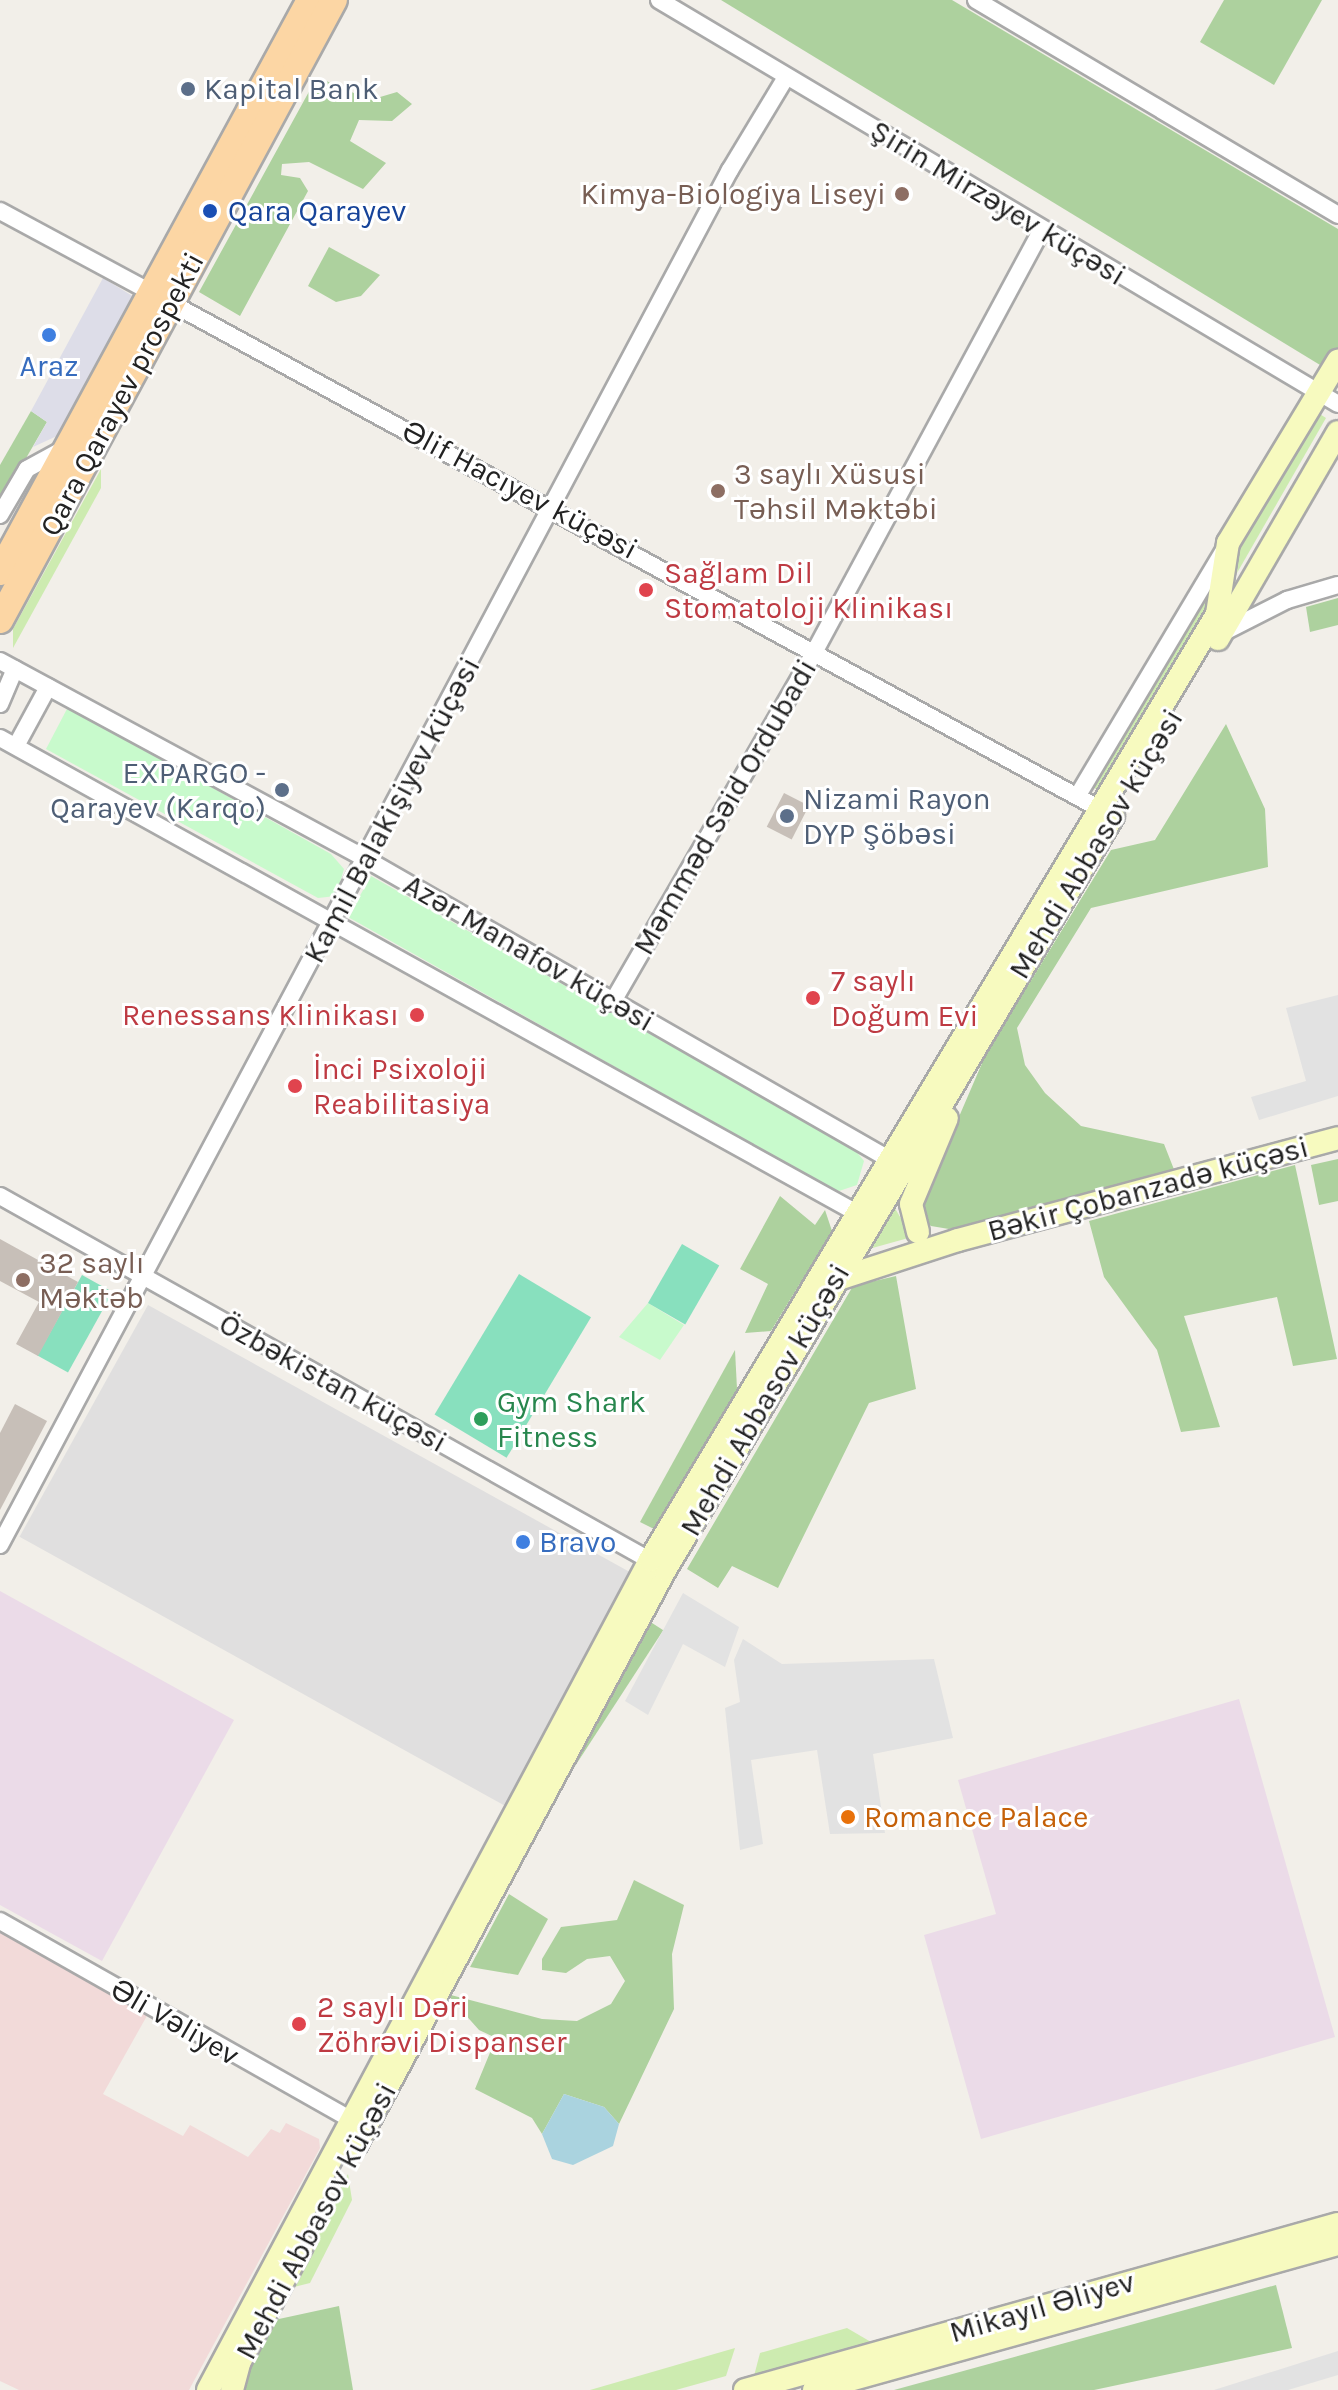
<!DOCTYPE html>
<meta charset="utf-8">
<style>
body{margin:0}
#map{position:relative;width:1338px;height:2390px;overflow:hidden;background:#f2efe9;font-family:Karla,sans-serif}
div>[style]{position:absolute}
.residential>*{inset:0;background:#e0dfdf;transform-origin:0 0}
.commercial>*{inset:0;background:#f2dad9}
.industrial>*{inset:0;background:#ebdbe8}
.grass>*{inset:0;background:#cdebb0}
.forest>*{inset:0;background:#add19e;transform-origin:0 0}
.park>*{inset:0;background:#c8facc}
.pitch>*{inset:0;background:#88e0be;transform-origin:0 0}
.parking>*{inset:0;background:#e2e2e2}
.plaza>*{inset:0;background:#dddde8}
.water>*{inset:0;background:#aad3df}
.building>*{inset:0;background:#c7bfb8;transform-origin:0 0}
.roads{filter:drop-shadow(2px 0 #a9a9a9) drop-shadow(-2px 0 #a9a9a9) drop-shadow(0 2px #a9a9a9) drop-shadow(0 -2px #a9a9a9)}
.street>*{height:16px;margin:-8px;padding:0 8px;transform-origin:8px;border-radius:8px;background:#fff}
.secondary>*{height:22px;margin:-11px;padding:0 11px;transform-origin:11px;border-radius:11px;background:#f7fabf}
.primary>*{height:26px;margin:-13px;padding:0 13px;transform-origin:13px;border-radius:13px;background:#fcd6a4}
.dots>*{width:22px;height:22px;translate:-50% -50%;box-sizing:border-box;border:4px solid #fff;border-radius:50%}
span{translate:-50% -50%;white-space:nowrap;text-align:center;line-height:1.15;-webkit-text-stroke:6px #fff;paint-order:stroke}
.service-label{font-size:30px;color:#4e5e75}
.left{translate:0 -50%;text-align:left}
.right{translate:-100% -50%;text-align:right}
.education-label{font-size:30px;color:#785e54}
.street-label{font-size:30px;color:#222}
.transit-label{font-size:30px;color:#164399}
.shop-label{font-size:30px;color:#366cbe}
.health-label{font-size:30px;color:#be3a42}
.leisure-label{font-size:30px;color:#27864d}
.food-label{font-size:30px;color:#c56008}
</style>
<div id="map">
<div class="residential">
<i style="left:148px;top:1305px;width:556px;height:265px;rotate:29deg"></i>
</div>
<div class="commercial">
<i style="clip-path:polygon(0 1932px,148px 2014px,103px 2094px,183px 2136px,190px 2125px,248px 2157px,271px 2129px,280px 2133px,286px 2123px,319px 2139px,320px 2148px,189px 2390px,19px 2390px,0 2381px)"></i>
</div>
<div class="industrial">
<i style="clip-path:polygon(0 1591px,234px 1720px,102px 1961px,0 1905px)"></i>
<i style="clip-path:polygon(1239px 1699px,1335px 2037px,981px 2139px,924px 1935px,996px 1914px,958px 1780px)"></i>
</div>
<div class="grass">
<i style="clip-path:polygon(1315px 411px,1326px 418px,1237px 573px,1240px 542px)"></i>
<i style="clip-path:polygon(101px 469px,101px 488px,13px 648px,13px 629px)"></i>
<i style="clip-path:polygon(1214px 583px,1209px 609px,1100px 792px,1093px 787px)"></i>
<i style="clip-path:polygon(890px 1200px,912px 1237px,858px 1252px)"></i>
<i style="clip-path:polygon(348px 2174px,352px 2200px,310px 2283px,286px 2289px)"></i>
<i style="clip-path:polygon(847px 2328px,871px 2342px,754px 2376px,760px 2353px)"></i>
<i style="clip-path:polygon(735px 2348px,726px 2376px,676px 2390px,590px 2390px)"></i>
</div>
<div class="forest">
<i style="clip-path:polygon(721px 0,952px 0,1338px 229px,1338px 350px,1325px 368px)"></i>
<i style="clip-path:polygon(1224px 0,1322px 0,1274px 85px,1200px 42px)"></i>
<i style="clip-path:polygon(317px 77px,370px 100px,397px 92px,412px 104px,392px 121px,359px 120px,350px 141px,386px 163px,363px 189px,309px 162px,282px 164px,281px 175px,300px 178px,308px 191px,240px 316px,199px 292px)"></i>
<i style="clip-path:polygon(329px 247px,380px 275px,361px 296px,336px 302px,308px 286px)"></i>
<i style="clip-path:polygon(31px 411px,47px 422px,0 503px,0 465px)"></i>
<i style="clip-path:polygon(1338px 598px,1338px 625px,1310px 632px,1306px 607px)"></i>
<i style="clip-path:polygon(1226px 724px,1265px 809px,1268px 867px,1091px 908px,1017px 1028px,1025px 1065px,1045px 1093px,1081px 1126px,1164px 1144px,1175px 1172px,949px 1229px,931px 1226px,921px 1218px,921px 1205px,986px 1054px,1111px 850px,1155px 840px)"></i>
<i style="clip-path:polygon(1338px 1159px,1338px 1201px,1319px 1205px,1311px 1165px)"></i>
<i style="clip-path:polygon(1295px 1165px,1337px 1359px,1293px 1366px,1277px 1297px,1184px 1316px,1220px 1427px,1181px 1432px,1157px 1350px,1104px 1277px,1089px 1221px)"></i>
<i style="clip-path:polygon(780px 1196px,815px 1225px,825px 1210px,832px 1231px,771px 1331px,745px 1333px,768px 1284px,740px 1269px)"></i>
<i style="clip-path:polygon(896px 1276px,916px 1389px,869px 1403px,778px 1588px,732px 1566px,718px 1588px,687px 1569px,853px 1286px)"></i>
<i style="clip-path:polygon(735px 1350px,737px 1389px,656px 1530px,640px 1522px)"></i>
<i style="left:649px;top:1621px;width:17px;height:274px;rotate:33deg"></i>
<i style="clip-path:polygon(634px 1880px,684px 1905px,672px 1954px,674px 2009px,619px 2124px,604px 2107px,564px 2094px,542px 2134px,532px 2118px,475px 2089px,496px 2038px,479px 2030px,447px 1994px,542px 2019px,577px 2021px,611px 2004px,625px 1981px,610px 1956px,587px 1959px,566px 1973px,542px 1970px,542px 1959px,561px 1927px,617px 1920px)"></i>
<i style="clip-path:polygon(509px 1894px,548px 1919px,518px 1975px,470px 1967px)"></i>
<i style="clip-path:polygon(1276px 2285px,1292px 2348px,1094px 2390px,894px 2390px)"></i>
<i style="clip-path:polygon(339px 2306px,353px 2390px,238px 2390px,265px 2322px)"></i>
</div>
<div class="park">
<i style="clip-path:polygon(68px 707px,331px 854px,344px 869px,336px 896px,318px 898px,46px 749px)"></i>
<i style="clip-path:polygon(371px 876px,855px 1150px,864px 1161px,857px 1185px,839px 1191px,829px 1187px,348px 917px)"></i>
<i style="clip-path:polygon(648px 1303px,684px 1325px,660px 1360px,619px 1337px)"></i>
</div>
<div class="pitch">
<i style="left:682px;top:1244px;width:43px;height:68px;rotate:30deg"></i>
<i style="left:519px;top:1274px;width:84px;height:164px;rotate:31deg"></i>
<i style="left:82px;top:1275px;width:35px;height:92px;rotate:29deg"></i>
</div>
<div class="parking">
<i style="clip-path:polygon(1338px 995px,1338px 1096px,1259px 1120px,1251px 1097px,1306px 1081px,1286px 1008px)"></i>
<i style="clip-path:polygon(683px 1593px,739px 1627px,725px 1667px,683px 1644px,648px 1715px,625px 1701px)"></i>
<i style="clip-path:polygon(743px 1639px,782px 1664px,934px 1659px,953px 1738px,873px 1754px,885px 1833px,830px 1834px,817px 1750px,751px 1760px,763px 1844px,740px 1850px,725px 1708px,740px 1702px,734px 1660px)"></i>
<i style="clip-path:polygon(1338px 2351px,1338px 2375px,1288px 2390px,1214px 2390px)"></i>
</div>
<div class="plaza">
<i style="clip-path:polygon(103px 278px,139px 300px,70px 430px,33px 447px,47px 422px,31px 411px)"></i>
</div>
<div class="water">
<i style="clip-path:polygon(564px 2094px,604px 2107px,619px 2124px,613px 2146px,573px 2165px,552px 2159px,542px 2134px)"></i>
</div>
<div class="building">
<i style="left:784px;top:793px;width:28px;height:38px;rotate:27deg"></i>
<i style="clip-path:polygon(0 1239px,78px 1282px,38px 1356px,16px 1344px,39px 1302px,0 1281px)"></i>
<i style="clip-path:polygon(15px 1404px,47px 1421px,0 1510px,0 1433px)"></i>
</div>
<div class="roads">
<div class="street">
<i style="left:659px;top:0;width:790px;rotate:30.75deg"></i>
<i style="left:976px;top:0;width:421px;rotate:30.7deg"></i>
<i style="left:0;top:211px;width:173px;rotate:28.3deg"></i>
<i style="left:171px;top:303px;width:1058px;rotate:28.58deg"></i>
<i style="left:0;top:515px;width:53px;rotate:-59.6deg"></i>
<i style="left:27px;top:469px;width:48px;rotate:-28.7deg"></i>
<i style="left:1224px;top:632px;width:71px;rotate:-26.9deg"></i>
<i style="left:1287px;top:600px;width:53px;rotate:-16.4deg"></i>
<i style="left:0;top:661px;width:414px;rotate:28.4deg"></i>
<i style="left:364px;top:858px;width:603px;rotate:29.84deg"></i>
<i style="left:0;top:704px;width:38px;rotate:-67deg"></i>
<i style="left:0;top:738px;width:990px;rotate:29deg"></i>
<i style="left:16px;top:746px;width:67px;rotate:-61.5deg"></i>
<i style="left:1078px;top:795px;width:283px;rotate:-59.2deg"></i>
<i style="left:612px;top:1003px;width:409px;rotate:-60deg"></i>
<i style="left:816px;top:649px;width:476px;rotate:-61.7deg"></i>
<i style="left:0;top:1196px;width:754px;rotate:29.28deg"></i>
<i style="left:0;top:1545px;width:1557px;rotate:-62.04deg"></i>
<i style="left:730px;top:170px;width:109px;rotate:-58.9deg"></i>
<i style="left:0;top:1921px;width:404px;rotate:29.5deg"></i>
</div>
<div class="secondary">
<i style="left:1218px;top:639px;width:239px;rotate:-59.9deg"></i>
<i style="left:918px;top:1232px;width:29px;rotate:-104deg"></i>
<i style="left:911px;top:1204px;width:93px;rotate:-67.3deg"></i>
<i style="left:835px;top:1280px;width:129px;rotate:-18deg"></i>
<i style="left:958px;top:1240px;width:393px;rotate:-15deg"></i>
<i style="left:356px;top:2145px;width:653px;rotate:-61.75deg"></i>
<i style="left:665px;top:1570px;width:877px;rotate:-59.28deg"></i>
<i style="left:208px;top:2390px;width:940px;rotate:-61.96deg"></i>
<i style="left:650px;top:1560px;width:1103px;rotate:-59.06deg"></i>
<i style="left:1217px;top:614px;width:72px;rotate:-81.2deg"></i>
<i style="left:1228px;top:543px;width:213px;rotate:-58.9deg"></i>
<i style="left:232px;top:2390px;width:30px;rotate:-75deg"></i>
<i style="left:240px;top:2361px;width:131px;rotate:-61.7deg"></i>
<i style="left:745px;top:2390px;width:616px;rotate:-15.64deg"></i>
<i style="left:814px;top:2390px;width:544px;rotate:-15.57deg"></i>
</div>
<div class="primary">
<i style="left:0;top:572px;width:651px;rotate:-61.54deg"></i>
<i style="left:0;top:620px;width:704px;rotate:-61.69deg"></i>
</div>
</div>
<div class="dots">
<i style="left:188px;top:89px;background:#5c6f8a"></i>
<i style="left:902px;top:194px;background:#8d6e63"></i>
<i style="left:210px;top:211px;background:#1a4fb4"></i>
<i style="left:49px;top:335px;background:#3f7fe0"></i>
<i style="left:718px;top:491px;background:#8d6e63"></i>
<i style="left:646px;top:590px;background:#e0444e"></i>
<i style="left:282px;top:790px;background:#5c6f8a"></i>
<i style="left:787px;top:816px;background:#5c6f8a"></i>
<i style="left:813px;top:998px;background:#e0444e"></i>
<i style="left:417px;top:1015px;background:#e0444e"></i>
<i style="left:295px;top:1086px;background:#e0444e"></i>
<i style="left:23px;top:1280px;background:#8d6e63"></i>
<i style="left:481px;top:1419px;background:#2e9e5b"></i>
<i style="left:523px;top:1542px;background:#3f7fe0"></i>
<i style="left:848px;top:1817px;background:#e8710a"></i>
<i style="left:299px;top:2024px;background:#e0444e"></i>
</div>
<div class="service-label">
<span class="left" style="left:204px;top:89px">Kapital Bank</span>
<span class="right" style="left:266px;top:790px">EXPARGO -<br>Qarayev (Karqo)</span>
<span class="left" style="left:803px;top:816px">Nizami Rayon<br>DYP Şöbəsi</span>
</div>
<div class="education-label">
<span class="right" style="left:886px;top:194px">Kimya-Biologiya Liseyi</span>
<span class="left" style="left:734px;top:491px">3 saylı Xüsusi<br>Təhsil Məktəbi</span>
<span class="left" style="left:39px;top:1280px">32 saylı<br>Məktəb</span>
</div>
<div class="street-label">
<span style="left:998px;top:203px;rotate:31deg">Şirin Mirzəyev küçəsi</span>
<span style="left:122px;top:394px;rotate:-62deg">Qara Qarayev prospekti</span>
<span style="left:520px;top:490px;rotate:28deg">Əlif Hacıyev küçəsi</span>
<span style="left:725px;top:807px;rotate:-60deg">Məmməd Səid Ordubadi</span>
<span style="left:392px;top:810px;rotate:-62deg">Kamil Balakişiyev küçəsi</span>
<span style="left:1096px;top:844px;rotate:-59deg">Mehdi Abbasov küçəsi</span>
<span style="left:529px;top:953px;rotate:30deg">Azər Manafov küçəsi</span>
<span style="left:1148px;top:1189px;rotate:-15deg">Bəkir Çobanzadə küçəsi</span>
<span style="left:333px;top:1383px;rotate:29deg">Özbəkistan küçəsi</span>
<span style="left:765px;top:1400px;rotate:-60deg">Mehdi Abbasov küçəsi</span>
<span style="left:175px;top:2022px;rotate:30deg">Əli Vəliyev</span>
<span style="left:316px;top:2221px;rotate:-62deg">Mehdi Abbasov küçəsi</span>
<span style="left:1042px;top:2307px;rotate:-16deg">Mikayıl Əliyev</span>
</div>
<div class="transit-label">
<span class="left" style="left:228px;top:211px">Qara Qarayev</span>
</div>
<div class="shop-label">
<span style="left:49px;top:366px">Araz</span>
<span class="left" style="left:539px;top:1542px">Bravo</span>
</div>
<div class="health-label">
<span class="left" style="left:664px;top:590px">Sağlam Dil<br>Stomatoloji Klinikası</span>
<span class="left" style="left:831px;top:998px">7 saylı<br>Doğum Evi</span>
<span class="right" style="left:399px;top:1015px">Renessans Klinikası</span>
<span class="left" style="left:313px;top:1086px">İnci Psixoloji<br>Reabilitasiya</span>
<span class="left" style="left:317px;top:2024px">2 saylı Dəri<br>Zöhrəvi Dispanser</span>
</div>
<div class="leisure-label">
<span class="left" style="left:497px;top:1419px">Gym Shark<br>Fitness</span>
</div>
<div class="food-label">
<span class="left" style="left:864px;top:1817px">Romance Palace</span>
</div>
</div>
